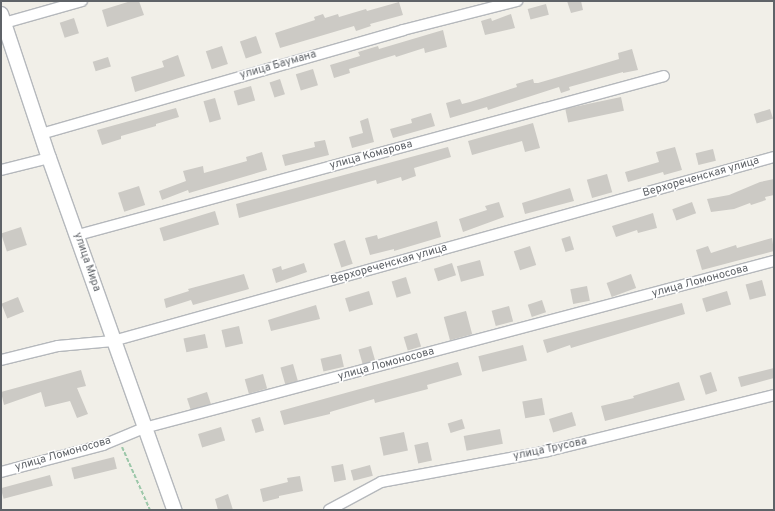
<!DOCTYPE html>
<meta charset="utf-8">
<style>
body{margin:0}
#map{position:relative;width:775px;height:511px;overflow:hidden;background:#f1efe8;font-family:Overpass,sans-serif}
div>[style]{position:absolute}
.building>*{inset:0;background:#cccac5;transform-origin:0 0}
.path>*{height:2px;margin-top:-1px;transform-origin:0;background:repeating-linear-gradient(90deg,#9cc7a9 0 4px,transparent 0 6px)}
.roads{filter:drop-shadow(1px 0 #b5b8bc) drop-shadow(-1px 0 #b5b8bc) drop-shadow(0 1px #b5b8bc) drop-shadow(0 -1px #b5b8bc)}
.street>*{height:10px;margin:-5px;padding:0 5px;transform-origin:5px;border-radius:5px;background:#fff}
.secondary>*{height:14px;margin:-7px;padding:0 7px;transform-origin:7px;border-radius:7px;background:#fff}
span{translate:-50% -50%;white-space:nowrap;text-align:center;line-height:1.15;-webkit-text-stroke:3px #fff;paint-order:stroke}
.street-label{font-size:11px;color:#5f6368}
.frame{position:absolute;inset:0;border:2px solid #5f6368;pointer-events:none}
</style>
<div id="map">
<div class="building">
<i style="clip-path:polygon(131px 1px,139px 1px,144px 15px,107px 27px,102px 10px)"></i>
<i style="clip-path:polygon(567px 1px,581px 1px,583px 10px,571px 13px)"></i>
<i style="clip-path:polygon(399px 2px,403px 15px,370px 24px,371px 26px,356px 31px,354px 26px,280px 48px,275px 33px,315px 20px,314px 17px,323px 14px,325px 18px,338px 14px,339px 17px,366px 9px,367px 11px)"></i>
<i style="left:546px;top:4px;width:11px;height:19px;rotate:75deg"></i>
<i style="clip-path:polygon(511px 14px,515px 28px,485px 35px,481px 21px,491px 18px,492px 21px)"></i>
<i style="left:74px;top:18px;width:16px;height:15px;rotate:72deg"></i>
<i style="clip-path:polygon(443px 30px,447px 47px,425px 53px,424px 48px,396px 57px,395px 55px,349px 69px,350px 73px,334px 78px,330px 65px,360px 56px,358px 52px,378px 46px,379px 49px)"></i>
<i style="left:256px;top:36px;width:18px;height:17px;rotate:71deg"></i>
<i style="left:222px;top:46px;width:19px;height:17px;rotate:72deg"></i>
<i style="clip-path:polygon(632px 49px,638px 70px,623px 73px,623px 72px,569px 87px,570px 90px,561px 93px,559px 87px,488px 110px,487px 107px,450px 118px,446px 103px,460px 99px,462px 104px,470px 102px,517px 87px,516px 84px,533px 79px,534px 83px,538px 83px,579px 71px,619px 59px,618px 53px)"></i>
<i style="clip-path:polygon(178px 55px,185px 76px,135px 92px,131px 77px,164px 67px,162px 61px)"></i>
<i style="left:108px;top:57px;width:10px;height:16px;rotate:73deg"></i>
<i style="left:313px;top:69px;width:17px;height:18px;rotate:73deg"></i>
<i style="left:280px;top:79px;width:16px;height:11px;rotate:72deg"></i>
<i style="left:251px;top:86px;width:15px;height:18px;rotate:74deg"></i>
<i style="left:621px;top:97px;width:14px;height:57px;rotate:78deg"></i>
<i style="left:215px;top:98px;width:22px;height:12px;rotate:74deg"></i>
<i style="clip-path:polygon(176px 108px,179px 117px,156px 124px,156px 126px,121px 136px,121px 139px,102px 145px,97px 130px)"></i>
<i style="left:770px;top:109px;width:10px;height:17px;rotate:73deg"></i>
<i style="clip-path:polygon(431px 113px,435px 126px,393px 138px,390px 129px,412px 123px,411px 119px)"></i>
<i style="clip-path:polygon(368px 118px,374px 142px,352px 148px,349px 137px,363px 133px,360px 121px)"></i>
<i style="clip-path:polygon(533px 123px,540px 148px,525px 152px,522px 141px,472px 155px,468px 141px)"></i>
<i style="clip-path:polygon(325px 140px,329px 155px,285px 166px,282px 155px,315px 147px,314px 142px)"></i>
<i style="clip-path:polygon(448px 147px,451px 157px,414px 168px,416px 176px,402px 181px,401px 177px,377px 184px,376px 180px,239px 218px,236px 204px)"></i>
<i style="clip-path:polygon(675px 147px,682px 170px,664px 175px,663px 172px,628px 182px,625px 172px,659px 162px,656px 152px)"></i>
<i style="left:713px;top:149px;width:12px;height:18px;rotate:76deg"></i>
<i style="clip-path:polygon(262px 152px,267px 170px,189px 193px,188px 190px,162px 200px,159px 191px,186px 181px,183px 171px,203px 166px,204px 173px,247px 161px,246px 157px)"></i>
<i style="left:607px;top:174px;width:19px;height:21px;rotate:74deg"></i>
<i style="clip-path:polygon(774px 179px,774px 195px,765px 197px,766px 200px,751px 205px,750px 203px,734px 209px,711px 212px,707px 199px,729px 195px,760px 182px)"></i>
<i style="left:139px;top:186px;width:20px;height:22px;rotate:72deg"></i>
<i style="clip-path:polygon(570px 188px,574px 201px,525px 214px,522px 203px)"></i>
<i style="clip-path:polygon(499px 202px,504px 217px,463px 232px,459px 219px,487px 210px,485px 206px)"></i>
<i style="left:692px;top:202px;width:12px;height:21px;rotate:70deg"></i>
<i style="left:215px;top:211px;width:14px;height:58px;rotate:73deg"></i>
<i style="clip-path:polygon(653px 213px,657px 228px,638px 233px,637px 230px,616px 237px,612px 226px)"></i>
<i style="clip-path:polygon(437px 221px,441px 237px,394px 251px,394px 249px,370px 255px,365px 238px,377px 235px,378px 239px)"></i>
<i style="left:21px;top:227px;width:19px;height:21px;rotate:72deg"></i>
<i style="left:570px;top:236px;width:14px;height:9px;rotate:73deg"></i>
<i style="clip-path:polygon(772px 238px,774px 251px,702px 270px,696px 250px,708px 246px,711px 253px,736px 245px,737px 248px)"></i>
<i style="left:345px;top:240px;width:25px;height:12px;rotate:72deg"></i>
<i style="left:530px;top:246px;width:20px;height:17px;rotate:72deg"></i>
<i style="left:480px;top:260px;width:16px;height:24px;rotate:75deg"></i>
<i style="clip-path:polygon(304px 263px,307px 272px,276px 283px,272px 269px,281px 266px,282px 270px)"></i>
<i style="left:452px;top:263px;width:13px;height:19px;rotate:72deg"></i>
<i style="clip-path:polygon(244px 274px,249px 289px,193px 305px,191px 300px,166px 308px,164px 299px,189px 291px,188px 289px)"></i>
<i style="left:631px;top:274px;width:15px;height:26px;rotate:70deg"></i>
<i style="left:406px;top:277px;width:17px;height:15px;rotate:73deg"></i>
<i style="left:762px;top:280px;width:16px;height:17px;rotate:75deg"></i>
<i style="left:587px;top:286px;width:15px;height:17px;rotate:79deg"></i>
<i style="left:369px;top:291px;width:14px;height:25px;rotate:73deg"></i>
<i style="left:727px;top:291px;width:14px;height:26px;rotate:73deg"></i>
<i style="left:18px;top:297px;width:16px;height:18px;rotate:68deg"></i>
<i style="left:542px;top:300px;width:13px;height:15px;rotate:72deg"></i>
<i style="clip-path:polygon(682px 303px,685px 314px,571px 348px,570px 345px,547px 353px,543px 340px)"></i>
<i style="clip-path:polygon(316px 305px,320px 319px,271px 331px,268px 320px)"></i>
<i style="left:509px;top:306px;width:16px;height:18px;rotate:75deg"></i>
<i style="left:466px;top:311px;width:24px;height:23px;rotate:75deg"></i>
<i style="left:239px;top:326px;width:18px;height:18px;rotate:77deg"></i>
<i style="left:417px;top:333px;width:14px;height:14px;rotate:73deg"></i>
<i style="left:205px;top:334px;width:14px;height:22px;rotate:78deg"></i>
<i style="left:523px;top:345px;width:16px;height:46px;rotate:76deg"></i>
<i style="left:371px;top:346px;width:15px;height:13px;rotate:74deg"></i>
<i style="left:341px;top:354px;width:13px;height:21px;rotate:77deg"></i>
<i style="clip-path:polygon(458px 362px,462px 375px,427px 385px,428px 389px,375px 403px,374px 399px,330px 412px,330px 414px,284px 425px,280px 411px)"></i>
<i style="left:293px;top:364px;width:18px;height:13px;rotate:74deg"></i>
<i style="clip-path:polygon(774px 368px,774px 378px,741px 387px,738px 377px)"></i>
<i style="clip-path:polygon(81px 370px,86px 386px,77px 388px,88px 414px,77px 418px,70px 401px,45px 407px,41px 392px,4px 405px,1px 392px)"></i>
<i style="left:711px;top:372px;width:20px;height:12px;rotate:72deg"></i>
<i style="left:263px;top:374px;width:15px;height:19px;rotate:74deg"></i>
<i style="clip-path:polygon(679px 382px,685px 400px,605px 421px,601px 406px,634px 398px,633px 396px)"></i>
<i style="left:207px;top:392px;width:13px;height:21px;rotate:72deg"></i>
<i style="left:542px;top:398px;width:17px;height:20px;rotate:80deg"></i>
<i style="left:572px;top:412px;width:14px;height:24px;rotate:73deg"></i>
<i style="left:260px;top:417px;width:14px;height:9px;rotate:73deg"></i>
<i style="left:462px;top:419px;width:10px;height:15px;rotate:73deg"></i>
<i style="left:221px;top:427px;width:14px;height:24px;rotate:73deg"></i>
<i style="left:500px;top:429px;width:15px;height:37px;rotate:79deg"></i>
<i style="left:404px;top:432px;width:19px;height:25px;rotate:78deg"></i>
<i style="left:428px;top:442px;width:19px;height:14px;rotate:78deg"></i>
<i style="left:114px;top:457px;width:12px;height:44px;rotate:76deg"></i>
<i style="left:343px;top:464px;width:16px;height:12px;rotate:79deg"></i>
<i style="left:370px;top:465px;width:11px;height:20px;rotate:75deg"></i>
<i style="left:50px;top:475px;width:11px;height:51px;rotate:75deg"></i>
<i style="clip-path:polygon(300px 476px,303px 491px,279px 496px,279px 498px,263px 502px,260px 489px,288px 482px,287px 478px)"></i>
<i style="clip-path:polygon(228px 494px,233px 510px,218px 510px,215px 499px)"></i>
</div>
<div class="path">
<i style="left:122px;top:447px;width:69px;rotate:66deg"></i>
</div>
<div class="roads">
<div class="street">
<i style="left:4px;top:23px;width:81px;rotate:-15.8deg"></i>
<i style="left:41px;top:134px;width:377px;rotate:-16deg"></i>
<i style="left:403px;top:30px;width:118px;rotate:-14.3deg"></i>
<i style="left:1px;top:170px;width:49px;rotate:-14deg"></i>
<i style="left:78px;top:235px;width:607px;rotate:-15.18deg"></i>
<i style="left:1px;top:360px;width:59px;rotate:-13.8deg"></i>
<i style="left:58px;top:346px;width:55px;rotate:-5.2deg"></i>
<i style="left:113px;top:341px;width:686px;rotate:-15.56deg"></i>
<i style="left:1px;top:472px;width:106px;rotate:-14.8deg"></i>
<i style="left:103px;top:445px;width:44px;rotate:-22.5deg"></i>
<i style="left:144px;top:428px;width:652px;rotate:-14.85deg"></i>
<i style="left:329px;top:510px;width:59px;rotate:-28.3deg"></i>
<i style="left:381px;top:482px;width:170px;rotate:-10.5deg"></i>
<i style="left:548px;top:451px;width:233px;rotate:-13.9deg"></i>
</div>
<div class="secondary">
<i style="left:1px;top:14px;width:152px;rotate:71.6deg"></i>
<i style="left:49px;top:158px;width:374px;rotate:70.4deg"></i>
</div>
</div>
<div class="street-label">
<span style="left:278px;top:65px;rotate:-16deg">улица Баумана</span>
<span style="left:371px;top:155px;rotate:-15deg">улица Комарова</span>
<span style="left:701px;top:177px;rotate:-16deg">Верхореченская улица</span>
<span style="left:87px;top:262px;rotate:71deg">улица Мира</span>
<span style="left:389px;top:264px;rotate:-16deg">Верхореченская улица</span>
<span style="left:700px;top:281px;rotate:-15deg">улица Ломоносова</span>
<span style="left:386px;top:364px;rotate:-15deg">улица Ломоносова</span>
<span style="left:550px;top:449px;rotate:-12deg">улица Трусова</span>
<span style="left:63px;top:454px;rotate:-16deg">улица Ломоносова</span>
</div>
<div class="frame"></div>
</div>
